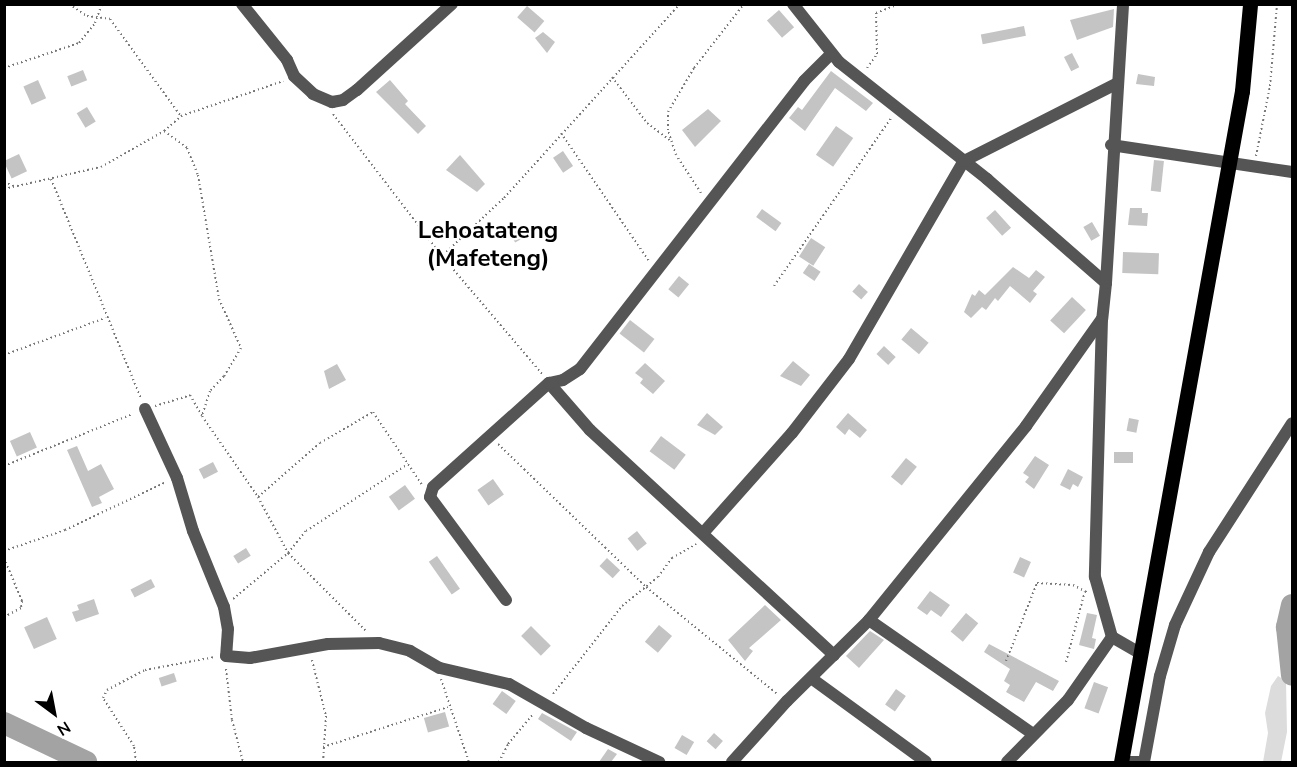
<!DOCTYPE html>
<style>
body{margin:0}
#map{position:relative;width:1297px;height:767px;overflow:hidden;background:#fff;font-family:"Nunito Sans",sans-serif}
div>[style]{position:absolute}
.green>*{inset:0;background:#dcdcdc}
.river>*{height:22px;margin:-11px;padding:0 11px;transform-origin:11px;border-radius:11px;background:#a3a3a3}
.building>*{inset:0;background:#c4c4c4;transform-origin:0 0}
.path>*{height:2px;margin-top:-1px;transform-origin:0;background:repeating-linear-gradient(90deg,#777 0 1.5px,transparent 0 4.5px)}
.minor>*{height:12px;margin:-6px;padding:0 6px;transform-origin:6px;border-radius:6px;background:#555}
.tertiary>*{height:12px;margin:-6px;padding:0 6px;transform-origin:6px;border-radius:6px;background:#555}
.primary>*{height:15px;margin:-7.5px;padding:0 7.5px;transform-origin:7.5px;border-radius:7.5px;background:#000}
span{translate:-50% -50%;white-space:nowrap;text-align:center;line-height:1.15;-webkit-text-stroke:4.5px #fff;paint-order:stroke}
.district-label{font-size:24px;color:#000;font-weight:700}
.frame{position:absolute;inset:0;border:6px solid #000;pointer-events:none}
.north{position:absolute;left:24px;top:683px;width:60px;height:60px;-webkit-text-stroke:4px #fff;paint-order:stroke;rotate:148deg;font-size:16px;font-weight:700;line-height:24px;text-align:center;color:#000}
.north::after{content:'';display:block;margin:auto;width:21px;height:27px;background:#000;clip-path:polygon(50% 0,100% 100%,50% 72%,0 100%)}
</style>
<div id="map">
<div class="green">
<i style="clip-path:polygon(1278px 676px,1286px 681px,1287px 732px,1281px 762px,1263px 762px,1268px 733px,1265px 713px,1271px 686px)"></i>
</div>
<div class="river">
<i style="left:1292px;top:605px;width:23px;rotate:103deg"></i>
<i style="left:1287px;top:627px;width:48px;rotate:84.1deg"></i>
<i style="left:4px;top:723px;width:91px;rotate:25.4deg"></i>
</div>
<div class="building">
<i style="left:527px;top:6px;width:23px;height:15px;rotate:41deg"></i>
<i style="clip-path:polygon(1114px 9px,1113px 27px,1077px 40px,1070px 20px)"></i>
<i style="left:779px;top:10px;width:23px;height:16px;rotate:49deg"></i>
<i style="left:1024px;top:26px;width:10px;height:44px;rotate:79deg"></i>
<i style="clip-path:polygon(543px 32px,555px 42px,547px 53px,535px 38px)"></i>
<i style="left:1072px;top:53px;width:16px;height:9px;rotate:63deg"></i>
<i style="left:83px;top:70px;width:11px;height:17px;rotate:68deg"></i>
<i style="clip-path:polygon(831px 71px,873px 103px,866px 111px,835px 88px,805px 131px,789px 118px,798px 107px,802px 110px)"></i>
<i style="clip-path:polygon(1138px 74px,1155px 77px,1154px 86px,1136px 84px)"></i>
<i style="left:38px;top:80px;width:20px;height:16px;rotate:66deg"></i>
<i style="clip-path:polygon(390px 80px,408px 101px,405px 104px,426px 126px,418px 134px,376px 92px)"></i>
<i style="left:87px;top:107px;width:17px;height:12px;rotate:59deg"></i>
<i style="clip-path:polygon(708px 109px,721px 121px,695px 147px,682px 130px)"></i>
<i style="left:836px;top:126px;width:21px;height:35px;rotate:35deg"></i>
<i style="left:563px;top:151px;width:18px;height:12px;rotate:56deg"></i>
<i style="left:19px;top:154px;width:19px;height:17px;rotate:65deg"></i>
<i style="clip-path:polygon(460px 155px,485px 184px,477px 192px,446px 170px)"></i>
<i style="left:1154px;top:160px;width:10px;height:31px;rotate:6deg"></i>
<i style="clip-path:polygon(1130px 208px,1142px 208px,1142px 213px,1148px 213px,1147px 226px,1128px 225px)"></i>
<i style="left:762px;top:209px;width:24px;height:10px;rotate:36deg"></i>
<i style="left:995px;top:210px;width:24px;height:12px;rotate:48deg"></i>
<i style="left:1092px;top:222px;width:16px;height:10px;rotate:60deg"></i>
<i style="left:526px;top:225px;width:10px;height:18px;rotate:61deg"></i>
<i style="left:811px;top:238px;width:17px;height:22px;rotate:33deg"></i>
<i style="left:1123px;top:252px;width:36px;height:21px;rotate:2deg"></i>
<i style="left:809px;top:264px;width:14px;height:11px;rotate:34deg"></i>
<i style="clip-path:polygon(1013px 267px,1029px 278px,1036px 270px,1045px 277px,1033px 291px,1037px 294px,1030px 303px,1010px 286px,998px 301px,995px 298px,986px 310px,982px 307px,971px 318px,964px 312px,972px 294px,975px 296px,979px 290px,985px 295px)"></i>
<i style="left:679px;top:276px;width:13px;height:17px;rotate:39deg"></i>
<i style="left:859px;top:284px;width:12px;height:10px;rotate:42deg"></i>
<i style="left:1072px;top:297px;width:19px;height:32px;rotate:43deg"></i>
<i style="left:630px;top:320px;width:31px;height:17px;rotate:38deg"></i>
<i style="left:911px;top:328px;width:23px;height:15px;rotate:40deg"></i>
<i style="left:884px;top:346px;width:16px;height:11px;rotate:43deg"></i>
<i style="clip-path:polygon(793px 361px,810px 375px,801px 386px,780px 376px)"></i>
<i style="clip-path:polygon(645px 363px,665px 381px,653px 394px,640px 383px,643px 379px,635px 373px)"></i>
<i style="clip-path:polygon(337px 364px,346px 380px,329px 389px,324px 371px)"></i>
<i style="clip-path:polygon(707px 413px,723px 427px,715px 435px,697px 425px)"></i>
<i style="clip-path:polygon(848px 413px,867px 430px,860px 438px,849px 429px,845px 435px,836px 427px)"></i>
<i style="left:1129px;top:418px;width:10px;height:13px;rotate:11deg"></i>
<i style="left:30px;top:432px;width:17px;height:22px;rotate:66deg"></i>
<i style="left:661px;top:436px;width:31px;height:19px;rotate:37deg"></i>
<i style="clip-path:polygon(77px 446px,88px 471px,101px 464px,114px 489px,99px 497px,102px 503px,92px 507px,67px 450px)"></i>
<i style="left:1114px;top:452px;width:19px;height:11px"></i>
<i style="clip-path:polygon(1035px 456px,1049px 465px,1034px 489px,1025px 482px,1029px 477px,1023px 473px)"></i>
<i style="left:906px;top:458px;width:14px;height:24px;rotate:39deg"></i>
<i style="left:213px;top:462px;width:11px;height:16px;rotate:63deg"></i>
<i style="clip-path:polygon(1068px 469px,1083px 477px,1078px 487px,1073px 484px,1070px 490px,1060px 485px)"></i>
<i style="left:493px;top:479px;width:19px;height:19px;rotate:55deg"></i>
<i style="left:405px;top:485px;width:17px;height:20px;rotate:54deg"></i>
<i style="left:637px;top:531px;width:16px;height:12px;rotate:52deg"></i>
<i style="left:246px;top:548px;width:9px;height:15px;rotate:58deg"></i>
<i style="left:437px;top:556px;width:40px;height:10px;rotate:55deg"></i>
<i style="left:1020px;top:557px;width:12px;height:17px;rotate:24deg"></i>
<i style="left:607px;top:558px;width:18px;height:11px;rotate:43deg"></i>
<i style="left:151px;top:579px;width:9px;height:23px;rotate:63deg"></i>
<i style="clip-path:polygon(930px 591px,950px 605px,941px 617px,931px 610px,927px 615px,917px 608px)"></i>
<i style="clip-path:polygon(94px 599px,99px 614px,76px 622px,72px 612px,79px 610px,77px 605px)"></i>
<i style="clip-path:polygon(765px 605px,781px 620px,749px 648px,753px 651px,745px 661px,728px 640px)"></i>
<i style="left:966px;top:613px;width:16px;height:24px;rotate:40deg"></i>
<i style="clip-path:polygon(1087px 613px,1097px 615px,1092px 638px,1096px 639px,1094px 649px,1079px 645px)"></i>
<i style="left:47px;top:617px;width:24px;height:25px;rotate:66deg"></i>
<i style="left:659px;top:625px;width:17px;height:22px;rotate:40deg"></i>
<i style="left:531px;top:626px;width:28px;height:14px;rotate:45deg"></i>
<i style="clip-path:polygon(870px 631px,884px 640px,859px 668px,846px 656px)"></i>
<i style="clip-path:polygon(989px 644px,1059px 681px,1053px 691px,1036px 682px,1024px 702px,1006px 692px,1010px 685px,1004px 681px,1010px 669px,984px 652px)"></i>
<i style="left:174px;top:673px;width:9px;height:16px;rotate:72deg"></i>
<i style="left:1094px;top:682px;width:15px;height:28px;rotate:20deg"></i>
<i style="left:896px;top:689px;width:12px;height:19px;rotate:35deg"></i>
<i style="left:502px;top:691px;width:17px;height:16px;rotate:36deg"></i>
<i style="left:445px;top:712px;width:15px;height:22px;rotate:74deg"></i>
<i style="clip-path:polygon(542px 713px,577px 732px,571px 741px,538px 719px)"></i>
<i style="left:714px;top:733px;width:12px;height:11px;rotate:42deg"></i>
<i style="left:682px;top:735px;width:14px;height:15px;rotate:30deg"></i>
<i style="clip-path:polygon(608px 749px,617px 754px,611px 762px,599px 762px)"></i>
</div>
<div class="path">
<i style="left:69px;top:4px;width:22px;rotate:34deg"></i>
<i style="left:87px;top:16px;width:23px;rotate:7deg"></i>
<i style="left:110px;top:19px;width:119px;rotate:53.9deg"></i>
<i style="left:4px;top:68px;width:79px;rotate:-18.4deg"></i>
<i style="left:79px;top:43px;width:26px;rotate:-51deg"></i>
<i style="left:95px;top:23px;width:20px;rotate:-70deg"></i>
<i style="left:867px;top:68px;width:17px;rotate:-54deg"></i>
<i style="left:877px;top:54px;width:41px;rotate:-91.4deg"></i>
<i style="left:876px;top:13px;width:26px;rotate:-21deg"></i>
<i style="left:612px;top:77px;width:58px;rotate:52.7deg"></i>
<i style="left:647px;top:123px;width:31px;rotate:37deg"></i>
<i style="left:333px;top:114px;width:179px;rotate:52.5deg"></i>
<i style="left:442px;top:256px;width:155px;rotate:49.7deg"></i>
<i style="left:164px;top:131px;width:29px;rotate:36deg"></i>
<i style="left:187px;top:148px;width:29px;rotate:68deg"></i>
<i style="left:198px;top:175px;width:126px;rotate:80.4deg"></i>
<i style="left:219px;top:299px;width:54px;rotate:65.8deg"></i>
<i style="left:241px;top:348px;width:33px;rotate:121deg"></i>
<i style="left:224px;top:376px;width:21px;rotate:133deg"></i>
<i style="left:210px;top:391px;width:26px;rotate:108deg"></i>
<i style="left:202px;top:416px;width:98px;rotate:55.3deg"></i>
<i style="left:258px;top:497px;width:64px;rotate:61.8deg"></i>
<i style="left:288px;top:553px;width:110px;rotate:45deg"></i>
<i style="left:561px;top:133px;width:155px;rotate:55.5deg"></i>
<i style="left:1256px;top:156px;width:71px;rotate:-78.7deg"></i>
<i style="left:1270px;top:86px;width:82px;rotate:-85.1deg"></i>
<i style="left:51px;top:179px;width:237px;rotate:67.7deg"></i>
<i style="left:4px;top:182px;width:11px;rotate:22deg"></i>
<i style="left:4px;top:189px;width:99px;rotate:-12.8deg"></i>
<i style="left:101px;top:167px;width:73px;rotate:-29.7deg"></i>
<i style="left:164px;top:131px;width:23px;rotate:-41deg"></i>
<i style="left:181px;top:116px;width:108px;rotate:-18.9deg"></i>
<i style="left:701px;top:193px;width:45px;rotate:-123.3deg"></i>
<i style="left:676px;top:155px;width:26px;rotate:-108deg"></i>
<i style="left:668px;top:130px;width:18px;rotate:-90deg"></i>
<i style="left:668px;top:112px;width:51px;rotate:-59.4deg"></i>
<i style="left:694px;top:68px;width:81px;rotate:-52deg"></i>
<i style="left:443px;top:255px;width:83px;rotate:-43.1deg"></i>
<i style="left:504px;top:198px;width:262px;rotate:-47.8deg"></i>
<i style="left:774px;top:286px;width:205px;rotate:-55.1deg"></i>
<i style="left:4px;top:355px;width:108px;rotate:-20.1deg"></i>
<i style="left:155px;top:406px;width:37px;rotate:-17deg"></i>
<i style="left:190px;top:395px;width:24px;rotate:60deg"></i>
<i style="left:498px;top:444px;width:206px;rotate:44deg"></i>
<i style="left:646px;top:587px;width:169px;rotate:39.2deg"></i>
<i style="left:4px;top:466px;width:139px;rotate:-22deg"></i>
<i style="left:258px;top:497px;width:82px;rotate:-41.1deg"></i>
<i style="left:320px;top:443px;width:61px;rotate:-30.3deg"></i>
<i style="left:373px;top:412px;width:88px;rotate:56.1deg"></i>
<i style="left:4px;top:551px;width:65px;rotate:-19deg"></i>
<i style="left:65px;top:530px;width:112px;rotate:-25.4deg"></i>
<i style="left:4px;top:558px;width:47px;rotate:67.3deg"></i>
<i style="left:22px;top:601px;width:7px;rotate:98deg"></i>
<i style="left:21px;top:608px;width:19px;rotate:152deg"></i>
<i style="left:233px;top:599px;width:72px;rotate:-39.9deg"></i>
<i style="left:288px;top:553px;width:28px;rotate:-51deg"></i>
<i style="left:306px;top:531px;width:122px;rotate:-33.3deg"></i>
<i style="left:312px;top:660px;width:58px;rotate:76deg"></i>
<i style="left:326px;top:716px;width:46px;rotate:93.7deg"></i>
<i style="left:1006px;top:661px;width:84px;rotate:-68.3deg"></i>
<i style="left:1037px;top:583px;width:36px;rotate:3deg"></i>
<i style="left:1073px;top:585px;width:17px;rotate:28deg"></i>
<i style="left:1066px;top:662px;width:73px;rotate:-75deg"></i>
<i style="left:226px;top:669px;width:51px;rotate:83.3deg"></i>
<i style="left:232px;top:720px;width:43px;rotate:75.3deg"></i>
<i style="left:441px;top:679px;width:88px;rotate:71.4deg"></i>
<i style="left:553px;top:694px;width:112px;rotate:-51.9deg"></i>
<i style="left:622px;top:606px;width:46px;rotate:-38.9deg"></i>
<i style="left:658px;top:577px;width:24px;rotate:-54deg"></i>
<i style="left:672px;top:558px;width:28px;rotate:-30deg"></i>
<i style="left:323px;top:747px;width:131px;rotate:-17.7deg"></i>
<i style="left:136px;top:762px;width:16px;rotate:-97deg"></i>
<i style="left:134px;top:746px;width:57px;rotate:-122.9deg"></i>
<i style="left:103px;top:698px;width:9px;rotate:-63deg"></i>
<i style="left:107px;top:690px;width:43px;rotate:-27.8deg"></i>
<i style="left:145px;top:670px;width:71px;rotate:-10.5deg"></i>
<i style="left:499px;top:762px;width:20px;rotate:-63deg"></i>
<i style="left:508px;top:744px;width:40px;rotate:-50deg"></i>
</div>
<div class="minor">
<i style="left:242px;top:4px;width:72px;rotate:51.2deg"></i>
<i style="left:287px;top:60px;width:17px;rotate:66deg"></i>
<i style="left:294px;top:76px;width:26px;rotate:43deg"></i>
<i style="left:313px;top:94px;width:21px;rotate:23deg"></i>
<i style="left:332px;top:102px;width:11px;rotate:-10deg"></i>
<i style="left:343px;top:100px;width:17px;rotate:-36deg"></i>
<i style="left:357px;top:90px;width:128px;rotate:-42.2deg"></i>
<i style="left:793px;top:4px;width:74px;rotate:51.6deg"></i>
<i style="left:839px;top:62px;width:189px;rotate:38.3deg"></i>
<i style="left:987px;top:179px;width:158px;rotate:41.2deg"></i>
<i style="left:1106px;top:283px;width:36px;rotate:96deg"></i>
<i style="left:1102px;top:319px;width:258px;rotate:91.6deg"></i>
<i style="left:1095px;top:577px;width:62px;rotate:74.2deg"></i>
<i style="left:1112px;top:637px;width:32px;rotate:30deg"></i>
<i style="left:1111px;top:145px;width:183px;rotate:8.5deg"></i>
<i style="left:1106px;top:283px;width:280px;rotate:-86.5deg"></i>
<i style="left:549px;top:383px;width:62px;rotate:48.9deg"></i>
<i style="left:590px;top:430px;width:332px;rotate:42.7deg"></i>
<i style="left:145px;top:409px;width:76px;rotate:65.1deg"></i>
<i style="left:177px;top:478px;width:55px;rotate:73.2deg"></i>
<i style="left:193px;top:531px;width:82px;rotate:67.8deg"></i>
<i style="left:224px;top:607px;width:22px;rotate:80deg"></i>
<i style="left:228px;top:629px;width:27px;rotate:94deg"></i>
<i style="left:226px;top:656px;width:24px;rotate:5deg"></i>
<i style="left:250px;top:658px;width:79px;rotate:-10.2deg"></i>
<i style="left:328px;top:644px;width:51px;rotate:-1.1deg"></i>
<i style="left:379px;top:643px;width:32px;rotate:14deg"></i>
<i style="left:410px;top:651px;width:34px;rotate:30deg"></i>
<i style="left:440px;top:668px;width:71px;rotate:13.1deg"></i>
<i style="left:509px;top:684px;width:89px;rotate:29.7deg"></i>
<i style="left:586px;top:728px;width:81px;rotate:25deg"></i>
<i style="left:704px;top:532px;width:132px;rotate:-48.4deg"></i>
<i style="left:792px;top:433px;width:93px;rotate:-52.4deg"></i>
<i style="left:849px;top:359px;width:229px;rotate:-59.9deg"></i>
<i style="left:964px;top:161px;width:170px;rotate:-26.9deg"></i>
<i style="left:506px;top:600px;width:128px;rotate:-126.4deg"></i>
<i style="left:430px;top:497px;width:10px;rotate:-73deg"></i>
<i style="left:433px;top:487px;width:156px;rotate:-41.9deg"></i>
<i style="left:549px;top:383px;width:14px;rotate:-12deg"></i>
<i style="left:563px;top:380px;width:20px;rotate:-33deg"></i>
<i style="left:580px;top:369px;width:365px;rotate:-52.1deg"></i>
<i style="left:804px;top:81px;width:38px;rotate:-45deg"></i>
<i style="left:869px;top:620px;width:200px;rotate:34.8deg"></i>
<i style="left:811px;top:678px;width:142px;rotate:36.1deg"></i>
<i style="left:732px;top:762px;width:82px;rotate:-48deg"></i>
<i style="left:787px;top:701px;width:115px;rotate:-44.6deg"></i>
<i style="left:869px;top:620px;width:250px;rotate:-51deg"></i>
<i style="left:1026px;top:426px;width:130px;rotate:-54.7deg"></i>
<i style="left:1007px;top:762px;width:87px;rotate:-45.5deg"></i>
<i style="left:1068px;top:700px;width:77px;rotate:-55.1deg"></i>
</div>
<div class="tertiary">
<i style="left:1121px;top:762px;width:23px"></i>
<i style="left:1144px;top:762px;width:87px;rotate:-79.5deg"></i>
<i style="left:1160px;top:676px;width:53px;rotate:-73.6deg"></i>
<i style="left:1175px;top:625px;width:81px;rotate:-65deg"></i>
<i style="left:1209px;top:552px;width:153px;rotate:-57.2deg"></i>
</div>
<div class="primary">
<i style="left:1121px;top:762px;width:682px;rotate:-79.78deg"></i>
<i style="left:1242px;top:91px;width:87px;rotate:-84.7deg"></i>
</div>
<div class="district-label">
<span style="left:488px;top:245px">Lehoatateng<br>(Mafeteng)</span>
</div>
<div class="frame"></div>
<div class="north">N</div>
</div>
